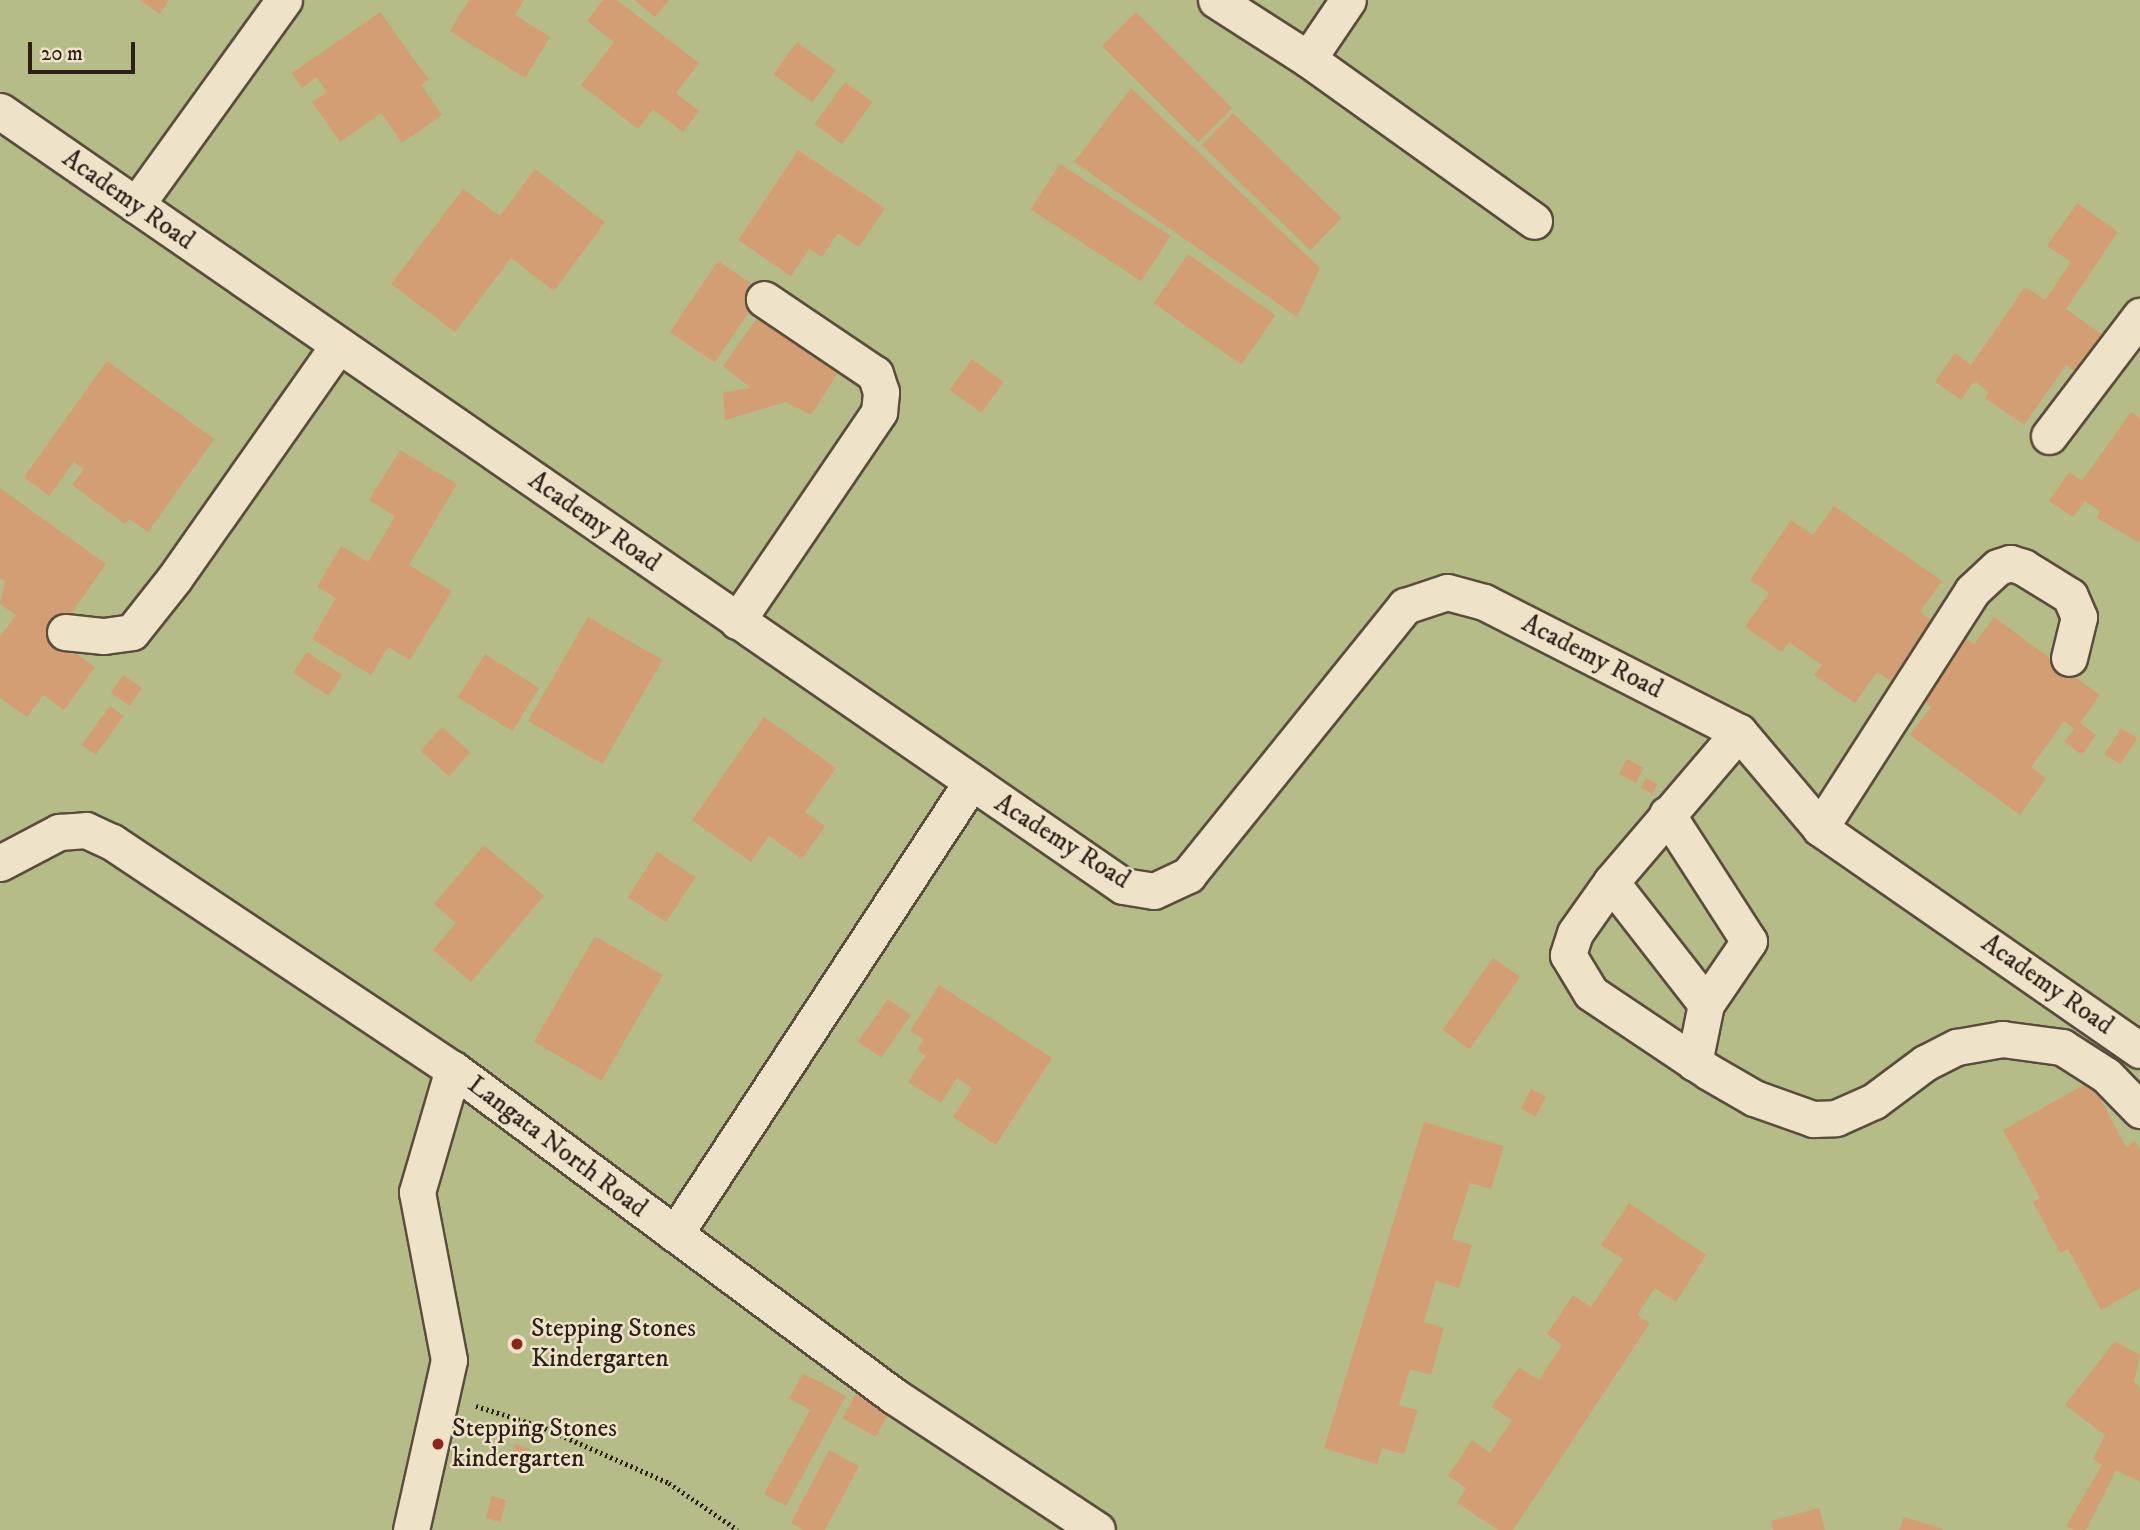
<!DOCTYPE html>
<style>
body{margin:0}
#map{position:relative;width:2140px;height:1530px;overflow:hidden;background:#e5d4aa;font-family:"IM FELL DW Pica",serif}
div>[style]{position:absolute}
.green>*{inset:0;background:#b6bc87;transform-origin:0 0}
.building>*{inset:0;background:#d49e74;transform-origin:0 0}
.path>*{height:4.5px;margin-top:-2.25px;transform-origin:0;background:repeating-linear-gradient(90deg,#2c2019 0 2px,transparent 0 5.5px)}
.roads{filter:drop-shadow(2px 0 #5a4d3d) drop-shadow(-2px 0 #5a4d3d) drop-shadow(0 2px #5a4d3d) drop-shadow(0 -2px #5a4d3d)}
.minor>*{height:35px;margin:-17.5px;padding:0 17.5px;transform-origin:17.5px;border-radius:17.5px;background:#eee3c8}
.dots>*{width:19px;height:19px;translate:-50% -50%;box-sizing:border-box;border:4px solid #eee3c8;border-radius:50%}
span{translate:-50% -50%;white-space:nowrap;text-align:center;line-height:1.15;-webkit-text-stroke:5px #eee3c8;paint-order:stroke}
.street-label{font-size:26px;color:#2c2019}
.poi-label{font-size:26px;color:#2c2019}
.left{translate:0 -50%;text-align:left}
.scale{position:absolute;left:28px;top:42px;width:107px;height:32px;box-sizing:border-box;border:4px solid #2c2019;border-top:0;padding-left:9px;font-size:21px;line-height:24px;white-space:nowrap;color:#2c2019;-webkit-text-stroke:5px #eee3c8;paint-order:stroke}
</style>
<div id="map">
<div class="green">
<i style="left:0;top:0;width:2140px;height:1530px"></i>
</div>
<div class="building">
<i style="clip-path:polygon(139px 0,169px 0,160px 14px)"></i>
<i style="clip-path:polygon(469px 0,524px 0,515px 15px,550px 37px,525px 78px,450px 31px)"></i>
<i style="clip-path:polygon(603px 0,617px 0,699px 63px,676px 93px,699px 111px,683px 132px,653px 109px,638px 129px,581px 85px,614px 42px,587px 21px)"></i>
<i style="clip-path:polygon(634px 0,669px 0,655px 17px)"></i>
<i style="clip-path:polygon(380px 12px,429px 80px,421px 85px,442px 115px,402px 143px,381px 113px,340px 142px,312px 102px,327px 92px,316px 77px,302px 88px,292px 73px)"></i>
<i style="left:1136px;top:12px;width:136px;height:48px;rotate:45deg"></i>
<i style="left:797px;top:42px;width:48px;height:40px;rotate:36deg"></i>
<i style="left:845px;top:82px;width:34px;height:52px;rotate:36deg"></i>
<i style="clip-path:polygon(1131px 88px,1320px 268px,1297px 317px,1074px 162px)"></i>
<i style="left:1233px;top:113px;width:151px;height:45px;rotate:44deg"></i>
<i style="clip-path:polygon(798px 150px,885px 208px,859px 247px,838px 233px,822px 257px,809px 249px,791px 276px,738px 240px)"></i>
<i style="left:1060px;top:164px;width:132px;height:54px;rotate:33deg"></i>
<i style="clip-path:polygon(535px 169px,605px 222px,554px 291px,511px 258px,455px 332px,391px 284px,463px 189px,500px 216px)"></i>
<i style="clip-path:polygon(2077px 203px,2118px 232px,2066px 309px,2106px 337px,2081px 376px,2066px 365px,2024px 425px,1985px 398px,1989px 392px,1974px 381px,1961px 400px,1935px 382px,1955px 353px,1971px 365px,2025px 287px,2045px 300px,2071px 262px,2047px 246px)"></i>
<i style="left:1188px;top:254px;width:107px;height:60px;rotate:35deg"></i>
<i style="left:718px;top:261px;width:54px;height:86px;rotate:34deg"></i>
<i style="clip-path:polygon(760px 314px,843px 365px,811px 415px,786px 402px,725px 420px,723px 392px,751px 388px,723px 366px)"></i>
<i style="left:972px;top:359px;width:39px;height:38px;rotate:36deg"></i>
<i style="clip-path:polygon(107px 361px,214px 439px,148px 532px,129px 519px,125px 524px,72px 485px,84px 469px,74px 462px,49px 496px,24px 477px)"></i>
<i style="clip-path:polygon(2131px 412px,2140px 418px,2140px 543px,2097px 518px,2100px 511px,2085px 501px,2073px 517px,2049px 501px,2069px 472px,2082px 481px)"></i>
<i style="clip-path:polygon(400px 450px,457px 484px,409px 565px,452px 591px,410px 660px,388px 647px,371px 675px,312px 639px,336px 598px,317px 587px,341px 546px,368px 562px,395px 516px,369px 500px)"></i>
<i style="clip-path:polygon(0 488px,106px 564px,54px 638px,95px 667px,64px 710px,43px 695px,27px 717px,0 698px,0 637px,16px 615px,0 604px,5px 581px,0 578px)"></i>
<i style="clip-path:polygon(1834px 506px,1942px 581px,1920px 612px,1936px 624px,1895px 684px,1877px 672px,1855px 703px,1814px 675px,1822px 665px,1789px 642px,1782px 652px,1745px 627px,1769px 593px,1750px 580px,1791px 520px,1813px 535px)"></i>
<i style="left:588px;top:617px;width:86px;height:120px;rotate:30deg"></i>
<i style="clip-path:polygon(1994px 617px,2100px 695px,2080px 723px,2096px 735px,2082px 755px,2064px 742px,2074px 729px,2064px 721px,2031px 767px,2046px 778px,2020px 815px,1910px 735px,1931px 707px,1915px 695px,1959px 634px,1974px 644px)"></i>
<i style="left:307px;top:652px;width:42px;height:25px;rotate:33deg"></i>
<i style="left:485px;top:654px;width:64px;height:51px;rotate:32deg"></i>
<i style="left:123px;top:675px;width:23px;height:22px;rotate:34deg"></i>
<i style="left:110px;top:706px;width:17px;height:48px;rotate:36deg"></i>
<i style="clip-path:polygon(764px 717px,836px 768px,805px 812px,825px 826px,802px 859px,769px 836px,751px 862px,692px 820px)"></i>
<i style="left:442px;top:727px;width:38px;height:32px;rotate:42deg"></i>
<i style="left:2121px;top:728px;width:19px;height:31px;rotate:32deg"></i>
<i style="left:1627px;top:759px;width:19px;height:17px;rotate:28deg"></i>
<i style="left:1646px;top:778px;width:13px;height:11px;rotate:27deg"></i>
<i style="clip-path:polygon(484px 845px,544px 896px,471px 982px,433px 950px,456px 923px,434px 904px)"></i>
<i style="left:657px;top:852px;width:46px;height:54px;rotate:33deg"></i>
<i style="left:595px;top:936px;width:78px;height:122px;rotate:30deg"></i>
<i style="left:1493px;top:958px;width:33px;height:88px;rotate:35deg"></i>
<i style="clip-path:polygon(939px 985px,1052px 1058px,996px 1145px,953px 1117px,972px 1088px,957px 1078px,941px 1103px,908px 1082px,926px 1056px,917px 1050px,924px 1039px,910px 1031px)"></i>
<i style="left:888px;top:999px;width:28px;height:52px;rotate:35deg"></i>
<i style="clip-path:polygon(2091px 1081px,2126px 1147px,2135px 1141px,2140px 1150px,2140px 1288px,2101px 1310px,2068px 1249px,2060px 1253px,2033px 1202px,2040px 1198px,2003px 1130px)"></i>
<i style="left:1531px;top:1089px;width:17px;height:22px;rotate:28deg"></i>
<i style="clip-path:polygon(1424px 1122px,1504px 1146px,1491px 1189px,1470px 1183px,1452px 1239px,1472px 1245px,1459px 1288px,1436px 1281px,1424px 1322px,1444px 1328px,1431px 1375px,1410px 1369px,1399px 1405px,1418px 1410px,1404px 1454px,1382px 1448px,1377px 1464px,1324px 1448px)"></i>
<i style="clip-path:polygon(1629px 1203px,1706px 1255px,1676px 1302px,1655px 1288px,1637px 1315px,1650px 1323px,1513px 1530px,1498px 1530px,1457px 1503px,1466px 1488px,1448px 1476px,1472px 1440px,1490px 1453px,1512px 1420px,1492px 1407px,1519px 1367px,1539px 1380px,1562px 1345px,1547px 1334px,1573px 1295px,1591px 1307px,1623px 1259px,1601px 1245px)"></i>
<i style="clip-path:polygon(2115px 1341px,2140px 1355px,2134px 1382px,2140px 1387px,2140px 1482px,2116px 1470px,2086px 1530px,2074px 1530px,2066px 1526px,2102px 1465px,2093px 1459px,2105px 1435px,2065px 1405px)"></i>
<i style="clip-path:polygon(803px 1373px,846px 1396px,786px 1506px,764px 1494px,810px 1410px,789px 1398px)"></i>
<i style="left:861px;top:1385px;width:38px;height:38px;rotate:29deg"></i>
<i style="left:515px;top:1444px;width:15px;height:23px;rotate:16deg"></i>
<i style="clip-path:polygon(829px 1450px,859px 1466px,825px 1530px,803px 1530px,791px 1523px)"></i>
<i style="left:492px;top:1496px;width:15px;height:23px;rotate:16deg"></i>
<i style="clip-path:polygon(1819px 1508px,1825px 1530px,1773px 1530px,1771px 1521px)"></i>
<i style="clip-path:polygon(1904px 1517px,1943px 1529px,1943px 1530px,1899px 1530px)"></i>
</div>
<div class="path">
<i style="left:476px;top:1406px;width:67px;rotate:17.4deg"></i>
<i style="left:540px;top:1426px;width:141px;rotate:23.8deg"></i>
<i style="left:669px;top:1483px;width:83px;rotate:34.3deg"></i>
</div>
<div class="roads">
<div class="minor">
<i style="left:1216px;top:0;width:109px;rotate:32.7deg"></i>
<i style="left:1308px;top:59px;width:278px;rotate:35.6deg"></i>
<i style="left:1308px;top:59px;width:71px;rotate:-55.9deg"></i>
<i style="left:0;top:111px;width:1364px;rotate:34.61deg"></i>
<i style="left:1123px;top:886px;width:31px;rotate:9deg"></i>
<i style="left:1154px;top:891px;width:38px;rotate:-25deg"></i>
<i style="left:1188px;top:875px;width:346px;rotate:-51.1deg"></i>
<i style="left:1405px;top:606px;width:44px;rotate:-18.4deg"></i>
<i style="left:1447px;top:592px;width:38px;rotate:15deg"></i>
<i style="left:1484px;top:602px;width:286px;rotate:27deg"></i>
<i style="left:1739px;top:732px;width:126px;rotate:49.8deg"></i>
<i style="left:1820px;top:828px;width:389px;rotate:34.8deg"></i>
<i style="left:136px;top:205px;width:253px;rotate:-54.2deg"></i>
<i style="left:2049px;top:436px;width:151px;rotate:-52.8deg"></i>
<i style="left:737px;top:621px;width:253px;rotate:-55.8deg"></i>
<i style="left:879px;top:412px;width:20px;rotate:-84deg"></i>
<i style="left:881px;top:392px;width:19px;rotate:-108deg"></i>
<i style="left:875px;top:374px;width:134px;rotate:-146deg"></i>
<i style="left:65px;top:632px;width:39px;rotate:6deg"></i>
<i style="left:104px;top:636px;width:28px;rotate:-8deg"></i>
<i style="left:132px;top:632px;width:68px;rotate:-51.6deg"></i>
<i style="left:174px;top:579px;width:285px;rotate:-54.9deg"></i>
<i style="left:1739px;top:732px;width:197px;rotate:130.5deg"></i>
<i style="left:1611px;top:882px;width:62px;rotate:125.2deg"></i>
<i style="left:1575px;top:933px;width:23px;rotate:108deg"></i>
<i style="left:1568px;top:955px;width:44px;rotate:58.8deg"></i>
<i style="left:1591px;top:993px;width:142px;rotate:33.8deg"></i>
<i style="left:1709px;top:1072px;width:52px;rotate:30deg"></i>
<i style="left:1754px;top:1098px;width:63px;rotate:19.6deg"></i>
<i style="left:1813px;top:1119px;width:23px;rotate:-2deg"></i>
<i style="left:1836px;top:1118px;width:42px;rotate:-24.1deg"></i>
<i style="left:1874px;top:1101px;width:64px;rotate:-36.7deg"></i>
<i style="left:1925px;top:1063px;width:36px;rotate:-27deg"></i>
<i style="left:1957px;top:1047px;width:46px;rotate:-10.1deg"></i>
<i style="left:2002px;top:1039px;width:61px;rotate:7.6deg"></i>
<i style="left:2062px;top:1047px;width:52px;rotate:32.5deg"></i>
<i style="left:2106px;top:1075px;width:49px;rotate:45.8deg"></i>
<i style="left:1667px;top:814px;width:151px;rotate:57.2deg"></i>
<i style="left:1749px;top:941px;width:76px;rotate:124.3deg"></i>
<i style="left:1706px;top:1004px;width:60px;rotate:101.5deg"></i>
<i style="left:1820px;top:828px;width:282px;rotate:-57.3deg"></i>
<i style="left:1972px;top:591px;width:35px;rotate:-43deg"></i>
<i style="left:1998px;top:567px;width:13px;rotate:-18deg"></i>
<i style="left:2010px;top:563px;width:14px;rotate:17deg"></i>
<i style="left:2023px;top:567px;width:55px;rotate:31.7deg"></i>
<i style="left:2070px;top:596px;width:23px;rotate:67deg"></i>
<i style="left:2079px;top:617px;width:42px;rotate:103.7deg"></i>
<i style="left:0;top:863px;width:67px;rotate:-27.7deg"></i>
<i style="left:59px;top:832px;width:27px;rotate:-4deg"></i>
<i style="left:86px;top:830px;width:29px;rotate:25deg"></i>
<i style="left:112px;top:842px;width:410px;rotate:33.7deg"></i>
<i style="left:453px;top:1069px;width:549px;rotate:36.56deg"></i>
<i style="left:894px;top:1396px;width:243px;rotate:33.4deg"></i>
<i style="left:1611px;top:882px;width:155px;rotate:52.1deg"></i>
<i style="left:675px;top:1234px;width:538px;rotate:-56.75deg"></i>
<i style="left:411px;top:1530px;width:174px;rotate:-77.4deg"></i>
<i style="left:449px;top:1360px;width:171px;rotate:-100.8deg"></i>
<i style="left:417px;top:1192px;width:128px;rotate:-73.7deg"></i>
</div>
</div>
<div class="dots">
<i style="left:517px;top:1344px;background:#8f2418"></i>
<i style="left:438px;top:1444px;background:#8f2418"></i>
</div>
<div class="street-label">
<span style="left:128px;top:200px;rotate:35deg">Academy Road</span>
<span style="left:594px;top:522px;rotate:35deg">Academy Road</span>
<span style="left:1592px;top:657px;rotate:27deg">Academy Road</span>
<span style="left:1062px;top:842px;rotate:32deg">Academy Road</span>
<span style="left:2047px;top:985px;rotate:35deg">Academy Road</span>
<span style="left:557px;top:1147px;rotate:37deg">Langata North Road</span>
</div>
<div class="poi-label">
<span class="left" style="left:531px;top:1344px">Stepping Stones<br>Kindergarten</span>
<span class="left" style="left:452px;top:1444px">Stepping Stones<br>kindergarten</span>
</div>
<div class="scale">20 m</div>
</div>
